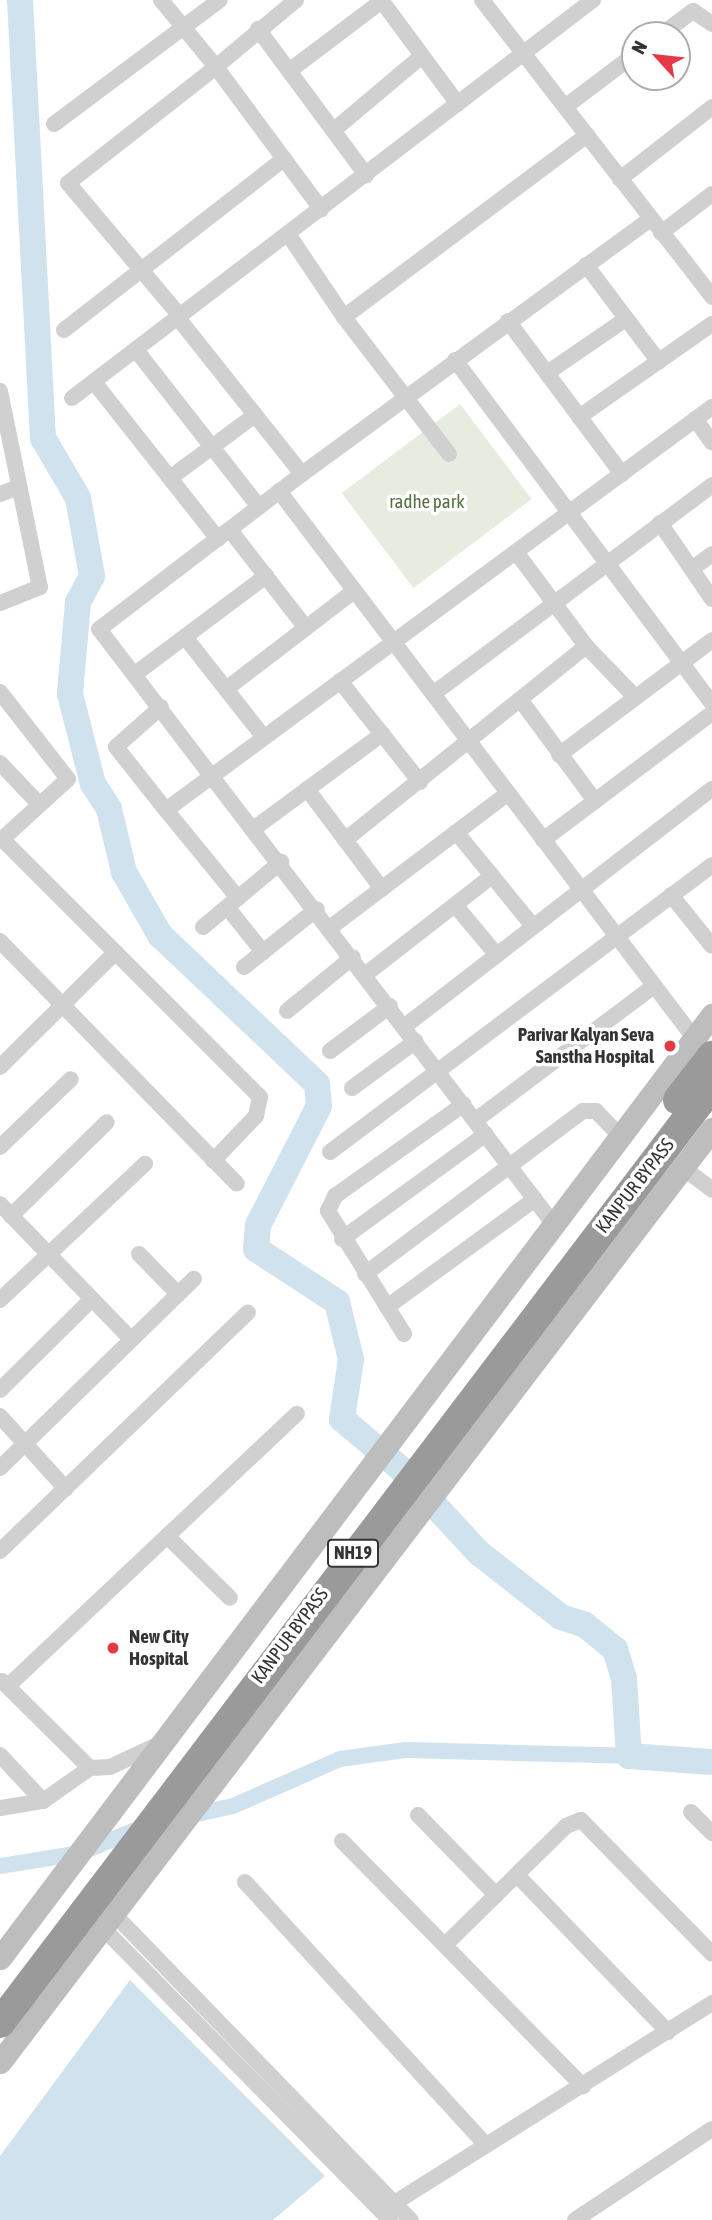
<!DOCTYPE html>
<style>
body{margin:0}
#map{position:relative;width:712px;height:2220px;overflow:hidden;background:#fff;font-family:"Asap Condensed",sans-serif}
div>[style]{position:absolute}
.green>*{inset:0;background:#e6ecdf;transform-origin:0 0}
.water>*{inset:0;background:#cfe2ee}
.canal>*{height:16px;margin:-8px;padding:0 8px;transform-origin:8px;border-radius:8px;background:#cfe2ee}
.river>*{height:26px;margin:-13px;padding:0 13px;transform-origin:13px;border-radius:13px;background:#cfe2ee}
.street>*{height:16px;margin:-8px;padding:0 8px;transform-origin:8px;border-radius:8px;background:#d0d0d0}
.secondary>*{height:23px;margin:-11.5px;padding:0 11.5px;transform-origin:11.5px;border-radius:11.5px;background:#bdbdbd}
.highway>*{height:30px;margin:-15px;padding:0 15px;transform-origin:15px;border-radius:15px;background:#9a9a9a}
.dots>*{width:19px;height:19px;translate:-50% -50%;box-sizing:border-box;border:4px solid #fff;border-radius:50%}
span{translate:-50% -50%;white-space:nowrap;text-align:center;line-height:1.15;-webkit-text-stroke:7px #fff;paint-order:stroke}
.shield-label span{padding:2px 5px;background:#fff;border:2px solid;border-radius:5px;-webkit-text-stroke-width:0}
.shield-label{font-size:18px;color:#333;font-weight:700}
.park-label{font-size:19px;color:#56703f}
.poi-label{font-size:19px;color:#333;font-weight:700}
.right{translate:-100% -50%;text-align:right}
.left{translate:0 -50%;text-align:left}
.street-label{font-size:19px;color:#333}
.north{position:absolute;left:621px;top:21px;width:70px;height:70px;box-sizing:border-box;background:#fff;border:2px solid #adadad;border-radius:50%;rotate:297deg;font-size:19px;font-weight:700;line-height:28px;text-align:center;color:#333}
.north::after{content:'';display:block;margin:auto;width:24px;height:32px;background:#e63946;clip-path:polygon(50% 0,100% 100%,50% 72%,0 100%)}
</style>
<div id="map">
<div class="green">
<i style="left:460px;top:404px;width:119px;height:148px;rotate:53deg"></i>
</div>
<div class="water">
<i style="clip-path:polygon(130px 1980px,325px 2176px,273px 2220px,0 2220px,0 2156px)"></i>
</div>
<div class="canal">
<i style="left:184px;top:1817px;width:50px;rotate:-12.7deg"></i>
<i style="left:233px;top:1806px;width:117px;rotate:-23.7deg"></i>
<i style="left:340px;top:1759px;width:67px;rotate:-7.8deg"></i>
<i style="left:406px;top:1750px;width:223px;rotate:1.5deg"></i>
<i style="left:0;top:1866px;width:81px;rotate:-9.2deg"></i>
<i style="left:80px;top:1853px;width:70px;rotate:-22.6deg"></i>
</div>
<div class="river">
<i style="left:20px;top:0;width:439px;rotate:87deg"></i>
<i style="left:43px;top:438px;width:69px;rotate:59.7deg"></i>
<i style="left:78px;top:498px;width:79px;rotate:79.8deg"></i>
<i style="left:92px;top:576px;width:30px;rotate:118deg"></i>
<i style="left:78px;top:602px;width:92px;rotate:95deg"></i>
<i style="left:70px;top:694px;width:93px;rotate:75.7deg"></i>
<i style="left:93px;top:784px;width:30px;rotate:57deg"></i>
<i style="left:109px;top:809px;width:65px;rotate:76.6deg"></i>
<i style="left:124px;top:872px;width:73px;rotate:60.3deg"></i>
<i style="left:160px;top:935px;width:216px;rotate:43.5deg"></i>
<i style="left:317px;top:1084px;width:22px;rotate:85deg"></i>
<i style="left:319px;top:1106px;width:134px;rotate:117.1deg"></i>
<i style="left:258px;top:1225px;width:24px;rotate:95deg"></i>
<i style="left:256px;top:1249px;width:97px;rotate:33.2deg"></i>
<i style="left:337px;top:1302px;width:59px;rotate:76.2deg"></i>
<i style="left:351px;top:1359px;width:61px;rotate:98.5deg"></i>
<i style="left:342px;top:1419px;width:76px;rotate:40.2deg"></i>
<i style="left:400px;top:1468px;width:116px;rotate:47.1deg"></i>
<i style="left:479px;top:1553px;width:104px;rotate:38deg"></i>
<i style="left:561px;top:1617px;width:25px;rotate:18deg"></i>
<i style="left:585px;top:1625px;width:38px;rotate:39deg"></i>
<i style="left:615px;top:1649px;width:31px;rotate:73deg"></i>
<i style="left:624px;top:1679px;width:77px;rotate:86.3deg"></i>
<i style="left:629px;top:1756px;width:83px;rotate:4.1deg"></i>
</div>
<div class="street">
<i style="left:161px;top:0;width:87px;rotate:50.6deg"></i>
<i style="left:216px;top:67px;width:188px;rotate:141.9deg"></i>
<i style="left:68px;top:183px;width:174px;rotate:49.9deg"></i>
<i style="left:296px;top:0;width:104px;rotate:140.1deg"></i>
<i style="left:216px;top:67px;width:177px;rotate:53.5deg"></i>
<i style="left:381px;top:0;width:129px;rotate:53.5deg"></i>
<i style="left:482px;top:0;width:376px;rotate:52.2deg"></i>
<i style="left:258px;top:29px;width:182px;rotate:53.5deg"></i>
<i style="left:661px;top:35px;width:40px;rotate:-37deg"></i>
<i style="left:693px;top:11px;width:23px;rotate:34deg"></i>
<i style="left:289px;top:71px;width:116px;rotate:-37deg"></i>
<i style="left:565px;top:107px;width:88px;rotate:-37.1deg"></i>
<i style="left:54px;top:124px;width:207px;rotate:-36.8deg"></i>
<i style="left:334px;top:130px;width:115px;rotate:-40.1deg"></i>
<i style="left:620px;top:179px;width:117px;rotate:-38deg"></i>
<i style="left:661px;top:233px;width:64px;rotate:-37.4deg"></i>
<i style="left:288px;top:234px;width:100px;rotate:56deg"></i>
<i style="left:586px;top:265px;width:121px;rotate:53deg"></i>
<i style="left:178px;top:318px;width:199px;rotate:51.5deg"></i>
<i style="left:302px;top:474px;width:431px;rotate:-36.2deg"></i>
<i style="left:508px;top:321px;width:191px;rotate:53.3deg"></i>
<i style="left:64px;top:330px;width:279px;rotate:-37.9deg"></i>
<i style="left:136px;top:350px;width:199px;rotate:51.9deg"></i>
<i style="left:455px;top:360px;width:429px;rotate:53.2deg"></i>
<i style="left:547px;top:373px;width:96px;rotate:-34.4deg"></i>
<i style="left:94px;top:382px;width:200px;rotate:51.7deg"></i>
<i style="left:0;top:391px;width:200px;rotate:78.5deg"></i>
<i style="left:40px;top:587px;width:43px;rotate:158.2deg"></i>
<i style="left:72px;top:398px;width:656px;rotate:-37.38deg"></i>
<i style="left:579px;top:417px;width:162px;rotate:-35deg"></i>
<i style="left:695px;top:419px;width:29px;rotate:54deg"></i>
<i style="left:449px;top:454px;width:173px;rotate:-127.5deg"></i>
<i style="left:344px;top:317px;width:304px;rotate:-36.8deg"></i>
<i style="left:302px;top:474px;width:255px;rotate:142.6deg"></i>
<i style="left:99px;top:629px;width:746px;rotate:52.62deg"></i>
<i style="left:170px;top:478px;width:106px;rotate:-36.5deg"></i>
<i style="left:279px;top:491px;width:687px;rotate:52.81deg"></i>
<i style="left:0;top:494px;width:20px;rotate:-20deg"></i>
<i style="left:660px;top:523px;width:92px;rotate:55.6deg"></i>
<i style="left:230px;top:530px;width:124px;rotate:52.2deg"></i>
<i style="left:516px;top:552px;width:117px;rotate:53.3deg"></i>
<i style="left:586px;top:646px;width:71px;rotate:46.1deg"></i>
<i style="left:693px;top:568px;width:24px;rotate:-36deg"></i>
<i style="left:185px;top:637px;width:126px;rotate:51.8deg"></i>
<i style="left:135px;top:674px;width:164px;rotate:-36.8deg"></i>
<i style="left:340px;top:681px;width:129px;rotate:51.6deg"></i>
<i style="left:226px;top:689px;width:161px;rotate:-37.4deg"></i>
<i style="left:0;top:692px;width:110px;rotate:52deg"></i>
<i style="left:68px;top:779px;width:92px;rotate:137.6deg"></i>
<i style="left:433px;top:694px;width:349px;rotate:-36.8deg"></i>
<i style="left:522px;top:702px;width:123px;rotate:53.6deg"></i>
<i style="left:161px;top:707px;width:60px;rotate:138.4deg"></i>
<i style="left:116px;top:747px;width:80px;rotate:51.6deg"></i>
<i style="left:559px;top:755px;width:191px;rotate:-36.9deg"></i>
<i style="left:0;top:763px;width:57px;rotate:46.4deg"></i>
<i style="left:307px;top:789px;width:125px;rotate:53.1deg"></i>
<i style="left:256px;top:827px;width:157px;rotate:-36.4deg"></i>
<i style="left:456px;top:832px;width:120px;rotate:50.7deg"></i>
<i style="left:2px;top:839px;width:365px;rotate:45deg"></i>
<i style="left:260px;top:1097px;width:19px;rotate:102deg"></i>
<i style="left:256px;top:1116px;width:62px;rotate:133.7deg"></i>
<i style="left:345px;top:840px;width:309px;rotate:-38.8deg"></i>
<i style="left:543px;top:840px;width:211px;rotate:-36.9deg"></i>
<i style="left:671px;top:895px;width:65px;rotate:51.2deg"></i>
<i style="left:238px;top:898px;width:114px;rotate:-129.3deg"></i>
<i style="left:166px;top:810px;width:679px;rotate:-36.43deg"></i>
<i style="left:455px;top:905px;width:64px;rotate:50.1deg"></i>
<i style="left:227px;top:907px;width:58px;rotate:51.3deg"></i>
<i style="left:203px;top:927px;width:102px;rotate:-39.8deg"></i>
<i style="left:331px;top:927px;width:222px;rotate:-37.1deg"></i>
<i style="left:0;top:941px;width:339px;rotate:45.7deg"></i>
<i style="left:244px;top:967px;width:93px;rotate:-38.5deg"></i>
<i style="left:366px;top:974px;width:160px;rotate:-37.9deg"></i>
<i style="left:287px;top:1011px;width:85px;rotate:-39.3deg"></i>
<i style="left:405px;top:1026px;width:388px;rotate:-37.7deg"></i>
<i style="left:330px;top:1051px;width:75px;rotate:-36.9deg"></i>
<i style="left:0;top:1067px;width:163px;rotate:-44.8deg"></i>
<i style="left:352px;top:1088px;width:79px;rotate:-36.3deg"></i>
<i style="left:476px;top:1120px;width:223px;rotate:-37deg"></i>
<i style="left:0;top:1147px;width:98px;rotate:-43.8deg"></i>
<i style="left:330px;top:1152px;width:478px;rotate:-36.9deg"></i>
<i style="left:682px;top:1167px;width:38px;rotate:37deg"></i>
<i style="left:0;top:1204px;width:188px;rotate:45.9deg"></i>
<i style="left:11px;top:1216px;width:134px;rotate:-44.4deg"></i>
<i style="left:342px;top:1239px;width:178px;rotate:-36.1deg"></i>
<i style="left:139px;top:1254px;width:56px;rotate:45.7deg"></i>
<i style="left:365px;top:1274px;width:272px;rotate:-36.8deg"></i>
<i style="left:583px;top:1111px;width:13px"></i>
<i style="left:596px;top:1111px;width:33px;rotate:46deg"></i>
<i style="left:0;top:1300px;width:199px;rotate:-43.2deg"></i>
<i style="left:387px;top:1307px;width:183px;rotate:-36.1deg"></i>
<i style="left:404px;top:1334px;width:145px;rotate:-121.7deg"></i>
<i style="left:328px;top:1211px;width:17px;rotate:-65deg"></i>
<i style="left:335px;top:1196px;width:158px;rotate:-35.5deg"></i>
<i style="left:0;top:1390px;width:129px;rotate:-44.7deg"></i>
<i style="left:0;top:1416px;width:98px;rotate:47.9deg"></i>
<i style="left:0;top:1468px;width:271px;rotate:-44.3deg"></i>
<i style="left:167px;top:1536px;width:88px;rotate:44.5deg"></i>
<i style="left:0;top:1551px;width:344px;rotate:-43.9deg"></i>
<i style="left:2px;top:1681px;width:124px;rotate:44.7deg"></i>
<i style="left:90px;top:1768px;width:20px;rotate:-3deg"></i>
<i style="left:110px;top:1767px;width:52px;rotate:-25.1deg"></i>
<i style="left:8px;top:1686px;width:397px;rotate:-43.3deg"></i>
<i style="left:0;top:1755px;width:63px;rotate:46.9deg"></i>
<i style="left:0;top:1808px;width:44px;rotate:-9.2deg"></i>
<i style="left:43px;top:1801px;width:57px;rotate:-35.1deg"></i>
<i style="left:691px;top:1812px;width:30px;rotate:45deg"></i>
<i style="left:418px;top:1815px;width:112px;rotate:45.7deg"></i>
<i style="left:342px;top:1841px;width:344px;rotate:45.5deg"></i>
<i style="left:517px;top:1875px;width:218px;rotate:46.1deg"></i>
<i style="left:245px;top:1882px;width:357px;rotate:47.5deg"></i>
<i style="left:113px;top:1913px;width:428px;rotate:45.9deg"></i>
<i style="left:102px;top:1927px;width:411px;rotate:45.5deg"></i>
<i style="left:445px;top:1945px;width:170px;rotate:-44.5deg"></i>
<i style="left:566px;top:1826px;width:16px;rotate:-22deg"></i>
<i style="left:581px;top:1820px;width:187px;rotate:45.6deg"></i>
<i style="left:388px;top:2207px;width:383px;rotate:-32.2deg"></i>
<i style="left:575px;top:2220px;width:164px;rotate:-33.6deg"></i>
</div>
<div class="secondary">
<i style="left:0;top:1958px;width:1182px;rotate:-52.95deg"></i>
<i style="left:0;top:2062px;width:1174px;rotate:-52.65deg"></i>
</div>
<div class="highway">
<i style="left:678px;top:1100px;width:56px;rotate:-52.3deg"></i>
<i style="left:0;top:2023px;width:1177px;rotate:-52.77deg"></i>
</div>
<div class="dots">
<i style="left:670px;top:1046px;background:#e63946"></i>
<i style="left:113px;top:1648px;background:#e63946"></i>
</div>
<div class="shield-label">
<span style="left:353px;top:1553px">NH19</span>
</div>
<div class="park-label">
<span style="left:427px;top:502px">radhe park</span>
</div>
<div class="poi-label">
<span class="right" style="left:654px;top:1046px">Parivar Kalyan Seva<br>Sanstha Hospital</span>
<span class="left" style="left:129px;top:1648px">New City<br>Hospital</span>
</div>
<div class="street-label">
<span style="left:635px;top:1186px;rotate:-52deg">KANPUR BYPASS</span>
<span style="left:290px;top:1636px;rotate:-53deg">KANPUR BYPASS</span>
</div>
<div class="north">N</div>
</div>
